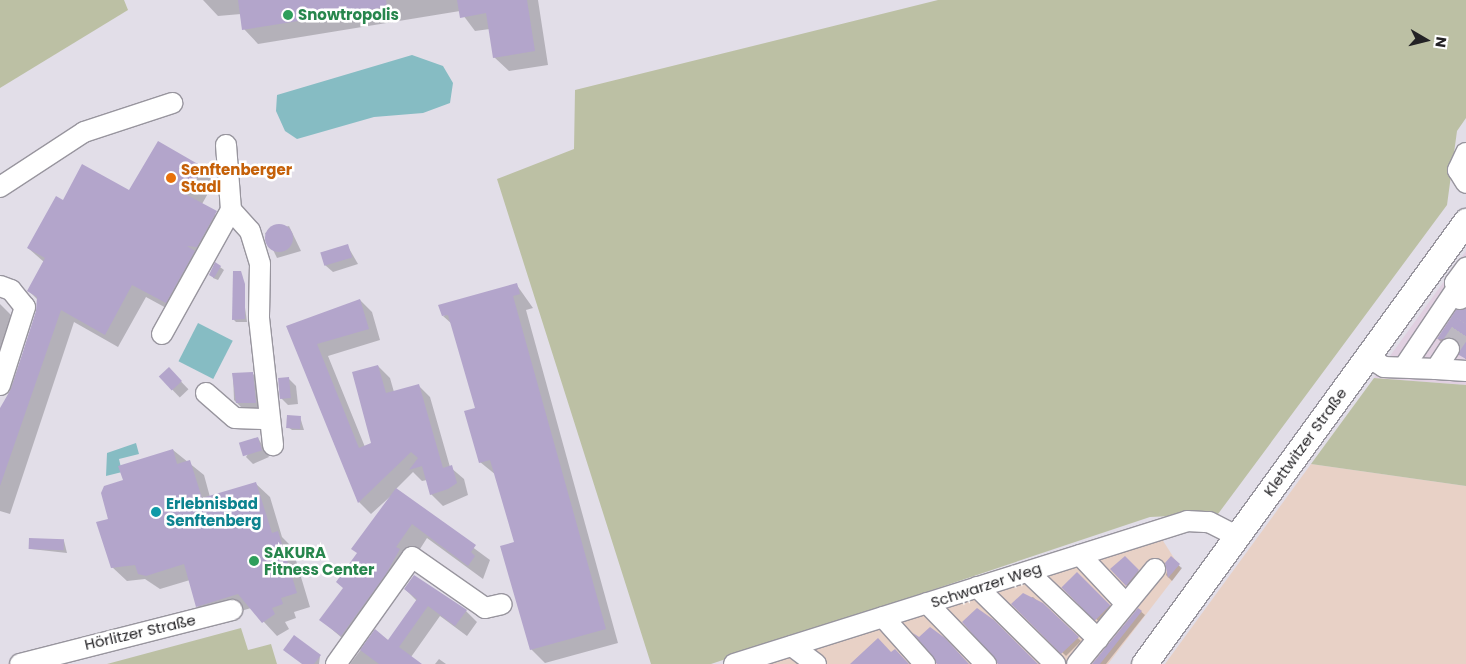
<!DOCTYPE html>
<meta charset="utf-8">
<style>
body{margin:0}
#map{position:relative;width:1466px;height:664px;overflow:hidden;background:#e2dee8;font-family:Poppins,sans-serif}
div>[style]{position:absolute}
.commercial>*{inset:0;background:#e1d0e1}
.industrial>*{inset:0;background:#e8d1c6}
.green>*{inset:0;background:#bcc0a4}
.water>*{inset:0;background:#86bcc3;transform-origin:0 0}
.shadow>*{inset:0;background:#0003;transform-origin:0 0}
.building>*{inset:0;background:#b3a5cb;transform-origin:0 0}
.round{border-radius:50%}
.minor-tunnel>*{height:20px;margin-top:-10px;transform-origin:0;background:repeating-linear-gradient(90deg,#bcb8c1 0 20px,transparent 0 30px)}
.roads{filter:drop-shadow(1px 0 #98959e) drop-shadow(-1px 0 #98959e) drop-shadow(0 1px #98959e) drop-shadow(0 -1px #98959e)}
.minor>*{height:20px;margin:-10px;padding:0 10px;transform-origin:10px;border-radius:10px;background:#fff}
.major>*{height:25px;margin:-12.5px;padding:0 12.5px;transform-origin:12.5px;border-radius:12.5px;background:#fff}
.dots>*{width:14px;height:14px;translate:-50% -50%;box-sizing:border-box;border:2px solid #fff;border-radius:50%}
span{translate:-50% -50%;white-space:nowrap;text-align:center;line-height:1.15;-webkit-text-stroke:5px #fff;paint-order:stroke}
.leisure-label{font-size:15px;color:#27864d;font-weight:700}
.left{translate:0 -50%;text-align:left}
.food-label{font-size:15px;color:#c56008;font-weight:700}
.street-label{font-size:15px;color:#232225}
.culture-label{font-size:15px;color:#0d838f;font-weight:700}
.north{position:absolute;left:1401px;top:15px;width:50px;height:50px;-webkit-text-stroke:4px #fff;paint-order:stroke;rotate:98deg;font-size:14px;font-weight:700;line-height:20px;text-align:center;color:#232225}
.north::after{content:'';display:block;margin:auto;width:18px;height:22px;background:#232225;clip-path:polygon(50% 0,100% 100%,50% 72%,0 100%)}
</style>
<div id="map">
<div class="commercial">
<i style="clip-path:polygon(1466px 251px,1466px 385px,1374px 378px)"></i>
</div>
<div class="industrial">
<i style="clip-path:polygon(1311px 464px,1466px 486px,1466px 664px,1165px 664px)"></i>
<i style="clip-path:polygon(1160px 536px,1181px 569px,1108px 664px,758px 664px)"></i>
</div>
<div class="green">
<i style="clip-path:polygon(0 0,124px 0,128px 10px,0 88px)"></i>
<i style="clip-path:polygon(938px 0,1466px 0,1466px 118px,1457px 131px,1447px 205px,1218px 514px,1150px 517px,711px 664px,651px 664px,497px 179px,574px 149px,575px 90px)"></i>
<i style="clip-path:polygon(1374px 378px,1466px 385px,1466px 486px,1311px 464px)"></i>
<i style="clip-path:polygon(241px 628px,248px 650px,271px 644px,277px 664px,107px 664px)"></i>
</div>
<div class="water">
<i style="clip-path:polygon(412px 55px,443px 66px,453px 83px,450px 103px,423px 113px,374px 117px,297px 139px,285px 131px,276px 111px,277px 95px)"></i>
<i style="left:198px;top:323px;width:39px;height:43px;rotate:27deg"></i>
<i style="clip-path:polygon(136px 443px,139px 454px,119px 459px,122px 472px,106px 476px,107px 453px)"></i>
</div>
<div class="shadow">
<i style="clip-path:polygon(203px 0,538px 0,548px 65px,509px 71px,494px 57px,490px 29px,475px 31px,460px 11px,258px 44px,244px 29px,241px 14px,218px 16px)"></i>
<i style="clip-path:polygon(202px 168px,215px 181px,202px 204px,229px 225px,179px 315px,146px 297px,118px 347px,74px 322px,10px 514px,0 511px,0 418px,38px 311px,38px 300px,29px 291px,44px 262px,28px 248px,63px 201px,130px 192px)"></i>
<i style="clip-path:polygon(289px 226px,301px 251px,277px 258px,265px 233px)"></i>
<i style="clip-path:polygon(347px 245px,358px 264px,333px 272px,325px 265px)"></i>
<i style="clip-path:polygon(216px 264px,224px 270px,218px 280px,213px 278px)"></i>
<i style="clip-path:polygon(240px 272px,247px 322px,236px 322px,233px 319px)"></i>
<i style="clip-path:polygon(516px 284px,533px 308px,526px 310px,618px 643px,545px 663px,531px 649px,515px 543px,496px 475px,480px 462px,476px 408px,453px 325px,443px 316px)"></i>
<i style="clip-path:polygon(360px 300px,372px 312px,380px 340px,328px 356px,365px 447px,373px 444px,378px 366px,390px 378px,394px 392px,418px 385px,430px 397px,450px 467px,464px 479px,468px 495px,443px 506px,431px 494px,427px 480px,422px 481px,413px 472px,395px 490px,490px 560px,483px 579px,427px 538px,356px 650px,321px 620px,344px 589px,393px 494px,371px 514px,359px 502px,288px 326px)"></i>
<i style="clip-path:polygon(0 304px,14px 318px,0 361px)"></i>
<i style="clip-path:polygon(1466px 309px,1466px 360px,1458px 345px,1444px 345px,1438px 339px,1457px 311px)"></i>
<i style="left:169px;top:369px;width:28px;height:12px;rotate:46deg"></i>
<i style="clip-path:polygon(233px 374px,253px 374px,260px 381px,263px 409px,241px 407px,234px 400px)"></i>
<i style="clip-path:polygon(289px 379px,296px 386px,298px 404px,288px 405px,281px 398px)"></i>
<i style="clip-path:polygon(300px 417px,304px 430px,292px 430px,288px 427px)"></i>
<i style="clip-path:polygon(258px 438px,269px 457px,253px 464px,246px 457px)"></i>
<i style="clip-path:polygon(173px 450px,204px 475px,210px 497px,255px 483px,270px 497px,282px 537px,292px 547px,310px 607px,294px 612px,296px 618px,285px 622px,289px 629px,277px 636px,251px 608px,211px 620px,197px 606px,190px 580px,160px 589px,145px 579px,127px 581px,112px 567px,110px 520px,124px 481px)"></i>
<i style="clip-path:polygon(64px 541px,67px 553px,31px 549px)"></i>
<i style="left:1125px;top:557px;width:23px;height:18px;rotate:47deg"></i>
<i style="clip-path:polygon(1171px 559px,1182px 568px,1172px 581px,1166px 575px)"></i>
<i style="left:1077px;top:574px;width:50px;height:19px;rotate:44deg"></i>
<i style="clip-path:polygon(405px 589px,466px 611px,477px 622px,467px 636px,440px 616px,411px 657px,420px 664px,350px 664px,375px 631px,389px 641px,417px 601px)"></i>
<i style="clip-path:polygon(1033px 597px,1081px 641px,1066px 656px,1013px 604px)"></i>
<i style="clip-path:polygon(1139px 610px,1145px 615px,1106px 664px,1094px 664px)"></i>
<i style="clip-path:polygon(320px 656px,319px 664px,302px 664px)"></i>
<i style="clip-path:polygon(439px 659px,446px 664px,435px 664px)"></i>
</div>
<div class="building">
<i style="clip-path:polygon(238px 0,386px 0,387px 7px,242px 30px)"></i>
<i style="clip-path:polygon(457px 0,527px 0,535px 51px,493px 58px,486px 13px,460px 18px)"></i>
<i style="clip-path:polygon(158px 141px,203px 167px,187px 195px,217px 211px,197px 247px,187px 246px,195px 251px,166px 303px,132px 285px,105px 335px,61px 310px,0 486px,0 408px,11px 389px,36px 311px,37px 297px,27px 291px,45px 258px,27px 248px,56px 196px,63px 200px,82px 164px,129px 190px)"></i>
<i class="round" style="left:265px;top:224px;width:28px;height:28px"></i>
<i style="left:348px;top:244px;width:14px;height:29px;rotate:73deg"></i>
<i style="clip-path:polygon(215px 262px,221px 266px,214px 278px,209px 275px)"></i>
<i style="clip-path:polygon(233px 271px,241px 271px,245px 284px,245px 319px,232px 320px)"></i>
<i style="clip-path:polygon(517px 283px,520px 294px,513px 296px,606px 629px,530px 650px,500px 546px,514px 542px,490px 460px,479px 463px,464px 411px,475px 408px,448px 315px,442px 316px,438px 305px)"></i>
<i style="clip-path:polygon(360px 299px,369px 329px,317px 344px,359px 448px,371px 443px,352px 372px,378px 365px,386px 393px,419px 384px,443px 468px,452px 465px,457px 483px,448px 489px,430px 495px,422px 466px,409px 470px,418px 458px,411px 452px,358px 503px,286px 326px)"></i>
<i style="clip-path:polygon(1466px 309px,1466px 359px,1459px 355px,1456px 339px,1437px 339px,1456px 310px)"></i>
<i style="left:169px;top:367px;width:19px;height:14px;rotate:47deg"></i>
<i style="clip-path:polygon(253px 372px,256px 403px,236px 403px,232px 373px)"></i>
<i style="left:289px;top:377px;width:21px;height:11px;rotate:85deg"></i>
<i style="left:287px;top:415px;width:14px;height:13px;rotate:4deg"></i>
<i style="left:258px;top:437px;width:14px;height:20px;rotate:73deg"></i>
<i style="clip-path:polygon(173px 449px,177px 464px,190px 460px,202px 498px,256px 482px,272px 533px,278px 531px,297px 593px,281px 598px,283px 604px,272px 608px,275px 614px,262px 623px,238px 594px,196px 607px,184px 564px,146px 576px,138px 574px,135px 565px,111px 568px,96px 522px,108px 519px,101px 493px,104px 486px,123px 480px,118px 466px)"></i>
<i style="clip-path:polygon(396px 488px,476px 545px,471px 552px,475px 556px,468px 566px,412px 524px,396px 547px,400px 549px,386px 574px,341px 636px,319px 620px,343px 588px,336px 582px,357px 553px,351px 549px)"></i>
<i style="left:29px;top:538px;width:35px;height:11px;rotate:2deg"></i>
<i style="clip-path:polygon(1125px 556px,1139px 570px,1126px 586px,1110px 569px)"></i>
<i style="clip-path:polygon(1171px 556px,1180px 564px,1168px 578px,1165px 563px)"></i>
<i style="left:1077px;top:572px;width:47px;height:22px;rotate:45deg"></i>
<i style="clip-path:polygon(414px 575px,467px 610px,455px 626px,428px 606px,399px 647px,422px 664px,379px 664px,360px 650px,375px 629px,388px 640px,417px 599px,404px 589px)"></i>
<i style="clip-path:polygon(1023px 593px,1043px 603px,1079px 637px,1061px 654px,1011px 604px)"></i>
<i style="clip-path:polygon(977px 608px,994px 620px,1038px 664px,998px 664px,962px 622px)"></i>
<i style="clip-path:polygon(1138px 608px,1142px 611px,1100px 664px,1092px 664px)"></i>
<i style="clip-path:polygon(930px 627px,945px 638px,969px 664px,937px 664px,913px 633px,919px 637px)"></i>
<i style="clip-path:polygon(294px 635px,321px 655px,314px 664px,302px 664px,283px 650px)"></i>
<i style="clip-path:polygon(878px 638px,891px 652px,895px 649px,909px 664px,850px 664px)"></i>
</div>
<div class="minor-tunnel">
<i style="left:1449px;top:349px;width:30px;rotate:-56deg"></i>
</div>
<div class="roads">
<div class="minor">
<i style="left:226px;top:145px;width:65px;rotate:85.6deg"></i>
<i style="left:231px;top:210px;width:28px;rotate:48deg"></i>
<i style="left:250px;top:231px;width:34px;rotate:73deg"></i>
<i style="left:260px;top:264px;width:54px;rotate:91.1deg"></i>
<i style="left:259px;top:318px;width:128px;rotate:83.7deg"></i>
<i style="left:1466px;top:153px;width:19px;rotate:115deg"></i>
<i style="left:1458px;top:170px;width:15px;rotate:58deg"></i>
<i style="left:0;top:187px;width:100px;rotate:-33.2deg"></i>
<i style="left:84px;top:132px;width:93px;rotate:-18.2deg"></i>
<i style="left:0;top:286px;width:12px;rotate:20deg"></i>
<i style="left:11px;top:290px;width:22px;rotate:51deg"></i>
<i style="left:25px;top:307px;width:82px;rotate:107.8deg"></i>
<i style="left:1460px;top:299px;width:17px;rotate:-107deg"></i>
<i style="left:1455px;top:283px;width:19px;rotate:-54deg"></i>
<i style="left:162px;top:334px;width:142px;rotate:-60.9deg"></i>
<i style="left:1367px;top:356px;width:20px;rotate:33deg"></i>
<i style="left:1384px;top:367px;width:52px;rotate:2.2deg"></i>
<i style="left:1436px;top:369px;width:24px;rotate:-57deg"></i>
<i style="left:1404px;top:367px;width:92px;rotate:-56.1deg"></i>
<i style="left:1436px;top:369px;width:30px;rotate:4deg"></i>
<i style="left:206px;top:393px;width:38px;rotate:41deg"></i>
<i style="left:235px;top:418px;width:34px;rotate:2deg"></i>
<i style="left:1080px;top:555px;width:67px;rotate:46.8deg"></i>
<i style="left:1028px;top:572px;width:97px;rotate:43.7deg"></i>
<i style="left:977px;top:587px;width:110px;rotate:44.6deg"></i>
<i style="left:927px;top:603px;width:85px;rotate:46deg"></i>
<i style="left:883px;top:617px;width:63px;rotate:48.2deg"></i>
<i style="left:792px;top:646px;width:30px;rotate:37deg"></i>
<i style="left:20px;top:664px;width:219px;rotate:-14.3deg"></i>
<i style="left:336px;top:664px;width:131px;rotate:-54.6deg"></i>
<i style="left:412px;top:557px;width:89px;rotate:34.9deg"></i>
<i style="left:485px;top:608px;width:17px;rotate:-13deg"></i>
<i style="left:734px;top:664px;width:475px;rotate:-17.5deg"></i>
<i style="left:1187px;top:521px;width:22px;rotate:3deg"></i>
<i style="left:1209px;top:522px;width:30px;rotate:27deg"></i>
<i style="left:1077px;top:664px;width:123px;rotate:-50.6deg"></i>
</div>
<div class="major">
<i style="left:1144px;top:664px;width:548px;rotate:-53.99deg"></i>
</div>
</div>
<div class="dots">
<i style="left:288px;top:15px;background:#2e9e5b"></i>
<i style="left:171px;top:178px;background:#e8710a"></i>
<i style="left:156px;top:512px;background:#0f9aa8"></i>
<i style="left:254px;top:561px;background:#2e9e5b"></i>
</div>
<div class="leisure-label">
<span class="left" style="left:298px;top:15px">Snowtropolis</span>
<span class="left" style="left:264px;top:561px">SAKURA<br>Fitness Center</span>
</div>
<div class="food-label">
<span class="left" style="left:181px;top:178px">Senftenberger<br>Stadl</span>
</div>
<div class="street-label">
<span style="left:1305px;top:442px;rotate:-54deg">Klettwitzer Straße</span>
<span style="left:986px;top:585px;rotate:-18deg">Schwarzer Weg</span>
<span style="left:140px;top:632px;rotate:-13deg">Hörlitzer Straße</span>
</div>
<div class="culture-label">
<span class="left" style="left:166px;top:512px">Erlebnisbad<br>Senftenberg</span>
</div>
<div class="north">N</div>
</div>
